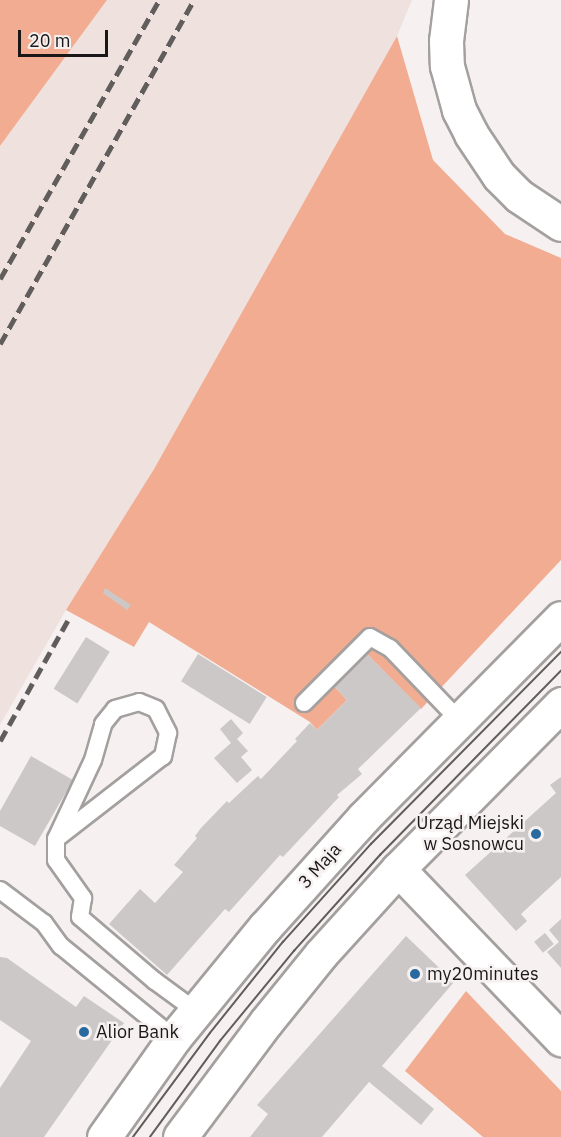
<!DOCTYPE html>
<meta charset="utf-8">
<style>
body{margin:0}
#map{position:relative;width:561px;height:1137px;overflow:hidden;background:#f6f1f0;font-family:"IBM Plex Sans",sans-serif}
div>[style]{position:absolute}
.built>*{inset:0;background:#efe2de}
.green>*{inset:0;background:#f1ac91}
.building>*{inset:0;background:#ccc8c7;transform-origin:0 0}
.roads{filter:drop-shadow(2px 0 #a4a09f) drop-shadow(-2px 0 #a4a09f) drop-shadow(0 2px #a4a09f) drop-shadow(0 -2px #a4a09f)}
.lane>*{height:16px;margin:-8px;padding:0 8px;transform-origin:8px;border-radius:8px;background:#fff}
.street>*{height:33px;margin:-16.5px;padding:0 16.5px;transform-origin:16.5px;border-radius:16.5px;background:#fff}
.secondary>*{height:33px;margin:-16.5px;padding:0 16.5px;transform-origin:16.5px;border-radius:16.5px;background:#fff}
.tram>*{height:1.5px;margin:-0.75px;padding:0 0.75px;transform-origin:0.75px;border-radius:0.75px;background:#605d5c}
.rail>*{height:4.5px;margin-top:-2.25px;transform-origin:0;background:repeating-linear-gradient(90deg,#605d5c 0 12px,transparent 0 18px)}
.dots>*{width:16px;height:16px;translate:-50% -50%;box-sizing:border-box;border:3px solid #f6f1f0;border-radius:50%}
span{translate:-50% -50%;white-space:nowrap;text-align:center;line-height:1.15;-webkit-text-stroke:5px #f6f1f0;paint-order:stroke}
.poi-label{font-size:18px;color:#191717}
.right{translate:-100% -50%;text-align:right}
.left{translate:0 -50%;text-align:left}
.street-label{font-size:18px;color:#191717}
.scale{position:absolute;left:18px;top:30px;width:90px;height:27px;box-sizing:border-box;border:3px solid #191717;border-top:0;padding-left:8px;font-size:18px;line-height:21px;white-space:nowrap;color:#191717;-webkit-text-stroke:4px #f6f1f0;paint-order:stroke}
</style>
<div id="map">
<div class="built">
<i style="clip-path:polygon(107px 0,412px 0,397px 36px,154px 469px,66px 610px,0 725px,0 146px)"></i>
</div>
<div class="green">
<i style="clip-path:polygon(0 0,107px 0,0 146px)"></i>
<i style="clip-path:polygon(397px 36px,433px 160px,505px 234px,561px 258px,561px 560px,421px 709px,366px 653px,333px 685px,347px 700px,317px 730px,310px 722px,149px 622px,134px 647px,66px 610px,154px 469px)"></i>
<i style="clip-path:polygon(466px 991px,561px 1091px,561px 1137px,483px 1137px,405px 1071px)"></i>
</div>
<div class="building">
<i style="clip-path:polygon(105px 588px,131px 605px,127px 610px,103px 593px)"></i>
<i style="left:86px;top:637px;width:28px;height:61px;rotate:32deg"></i>
<i style="clip-path:polygon(366px 653px,421px 708px,358px 769px,362px 774px,337px 795px,339px 797px,283px 857px,280px 855px,229px 912px,225px 909px,167px 975px,109px 924px,140px 889px,155px 903px,183px 872px,174px 865px,197px 838px,195px 836px,201px 828px,227px 801px,229px 803px,258px 776px,261px 779px,297px 741px,295px 739px,310px 723px,317px 730px,347px 700px,333px 685px)"></i>
<i style="left:198px;top:654px;width:81px;height:32px;rotate:32deg"></i>
<i style="clip-path:polygon(231px 719px,243px 733px,237px 739px,248px 751px,241px 757px,252px 770px,237px 783px,214px 758px,231px 743px,220px 729px)"></i>
<i style="clip-path:polygon(31px 756px,73px 780px,35px 846px,0 826px,0 811px)"></i>
<i style="clip-path:polygon(561px 777px,561px 877px,521px 914px,527px 921px,516px 931px,465px 875px,556px 793px,550px 785px)"></i>
<i style="clip-path:polygon(561px 919px,561px 968px,547px 952px,559px 942px,549px 930px)"></i>
<i style="left:545px;top:933px;width:14px;height:14px;rotate:51deg"></i>
<i style="clip-path:polygon(406px 936px,454px 982px,382px 1066px,434px 1109px,421px 1125px,369px 1082px,322px 1137px,250px 1137px,268px 1114px,257px 1105px)"></i>
<i style="clip-path:polygon(0 957px,7px 958px,76px 1007px,84px 996px,124px 1023px,44px 1137px,0 1137px,0 1088px,31px 1041px,0 1020px)"></i>
</div>
<div class="roads">
<div class="lane">
<i style="left:304px;top:703px;width:93px;rotate:-45deg"></i>
<i style="left:370px;top:637px;width:23px;rotate:29deg"></i>
<i style="left:390px;top:648px;width:100px;rotate:46.2deg"></i>
<i style="left:56px;top:839px;width:87px;rotate:-64.9deg"></i>
<i style="left:93px;top:760px;width:37px;rotate:-74deg"></i>
<i style="left:103px;top:724px;width:19px;rotate:-51deg"></i>
<i style="left:115px;top:709px;width:25px;rotate:-16deg"></i>
<i style="left:139px;top:702px;width:18px;rotate:22deg"></i>
<i style="left:156px;top:709px;width:27px;rotate:63deg"></i>
<i style="left:168px;top:733px;width:24px;rotate:102deg"></i>
<i style="left:163px;top:756px;width:135px;rotate:142.2deg"></i>
<i style="left:56px;top:839px;width:21px;rotate:90deg"></i>
<i style="left:56px;top:860px;width:47px;rotate:54.6deg"></i>
<i style="left:83px;top:898px;width:19px;rotate:99deg"></i>
<i style="left:80px;top:917px;width:99px;rotate:40.5deg"></i>
<i style="left:155px;top:981px;width:51px;rotate:36.2deg"></i>
<i style="left:0;top:890px;width:55px;rotate:36.9deg"></i>
<i style="left:44px;top:923px;width:29px;rotate:54deg"></i>
<i style="left:61px;top:946px;width:146px;rotate:39.2deg"></i>
</div>
<div class="street">
<i style="left:398px;top:869px;width:236px;rotate:46.2deg"></i>
</div>
<div class="secondary">
<i style="left:451px;top:0;width:41px;rotate:97deg"></i>
<i style="left:446px;top:41px;width:25px;rotate:88deg"></i>
<i style="left:447px;top:66px;width:46px;rotate:74.7deg"></i>
<i style="left:459px;top:110px;width:27px;rotate:63deg"></i>
<i style="left:471px;top:134px;width:50px;rotate:56.3deg"></i>
<i style="left:499px;top:176px;width:28px;rotate:45deg"></i>
<i style="left:519px;top:196px;width:50px;rotate:33.7deg"></i>
<i style="left:104px;top:1137px;width:121px;rotate:-54.7deg"></i>
<i style="left:174px;top:1038px;width:144px;rotate:-50.7deg"></i>
<i style="left:265px;top:927px;width:147px;rotate:-48deg"></i>
<i style="left:363px;top:818px;width:281px;rotate:-45.3deg"></i>
<i style="left:180px;top:1137px;width:144px;rotate:-53.2deg"></i>
<i style="left:266px;top:1022px;width:87px;rotate:-51deg"></i>
<i style="left:321px;top:954px;width:115px;rotate:-47.8deg"></i>
<i style="left:398px;top:869px;width:232px;rotate:-45.3deg"></i>
</div>
</div>
<div class="tram">
<i style="left:133px;top:1137px;width:129px;rotate:-53.5deg"></i>
<i style="left:210px;top:1033px;width:117px;rotate:-51.3deg"></i>
<i style="left:283px;top:942px;width:132px;rotate:-48.1deg"></i>
<i style="left:371px;top:844px;width:270px;rotate:-45.3deg"></i>
<i style="left:150px;top:1137px;width:119px;rotate:-53.9deg"></i>
<i style="left:220px;top:1041px;width:117px;rotate:-50.6deg"></i>
<i style="left:294px;top:951px;width:129px;rotate:-48.1deg"></i>
<i style="left:380px;top:855px;width:258px;rotate:-45.5deg"></i>
</div>
<div class="rail">
<i style="left:0;top:279px;width:321px;rotate:-60.3deg"></i>
<i style="left:0;top:344px;width:395px;rotate:-60.6deg"></i>
<i style="left:0;top:741px;width:141px;rotate:-60.7deg"></i>
</div>
<div class="dots">
<i style="left:536px;top:834px;background:#286a9f"></i>
<i style="left:415px;top:974px;background:#286a9f"></i>
<i style="left:84px;top:1032px;background:#286a9f"></i>
</div>
<div class="poi-label">
<span class="right" style="left:524px;top:834px">Urząd Miejski<br>w Sosnowcu</span>
<span class="left" style="left:427px;top:974px">my20minutes</span>
<span class="left" style="left:96px;top:1032px">Alior Bank</span>
</div>
<div class="street-label">
<span style="left:320px;top:866px;rotate:-48deg">3 Maja</span>
</div>
<div class="scale">20 m</div>
</div>
